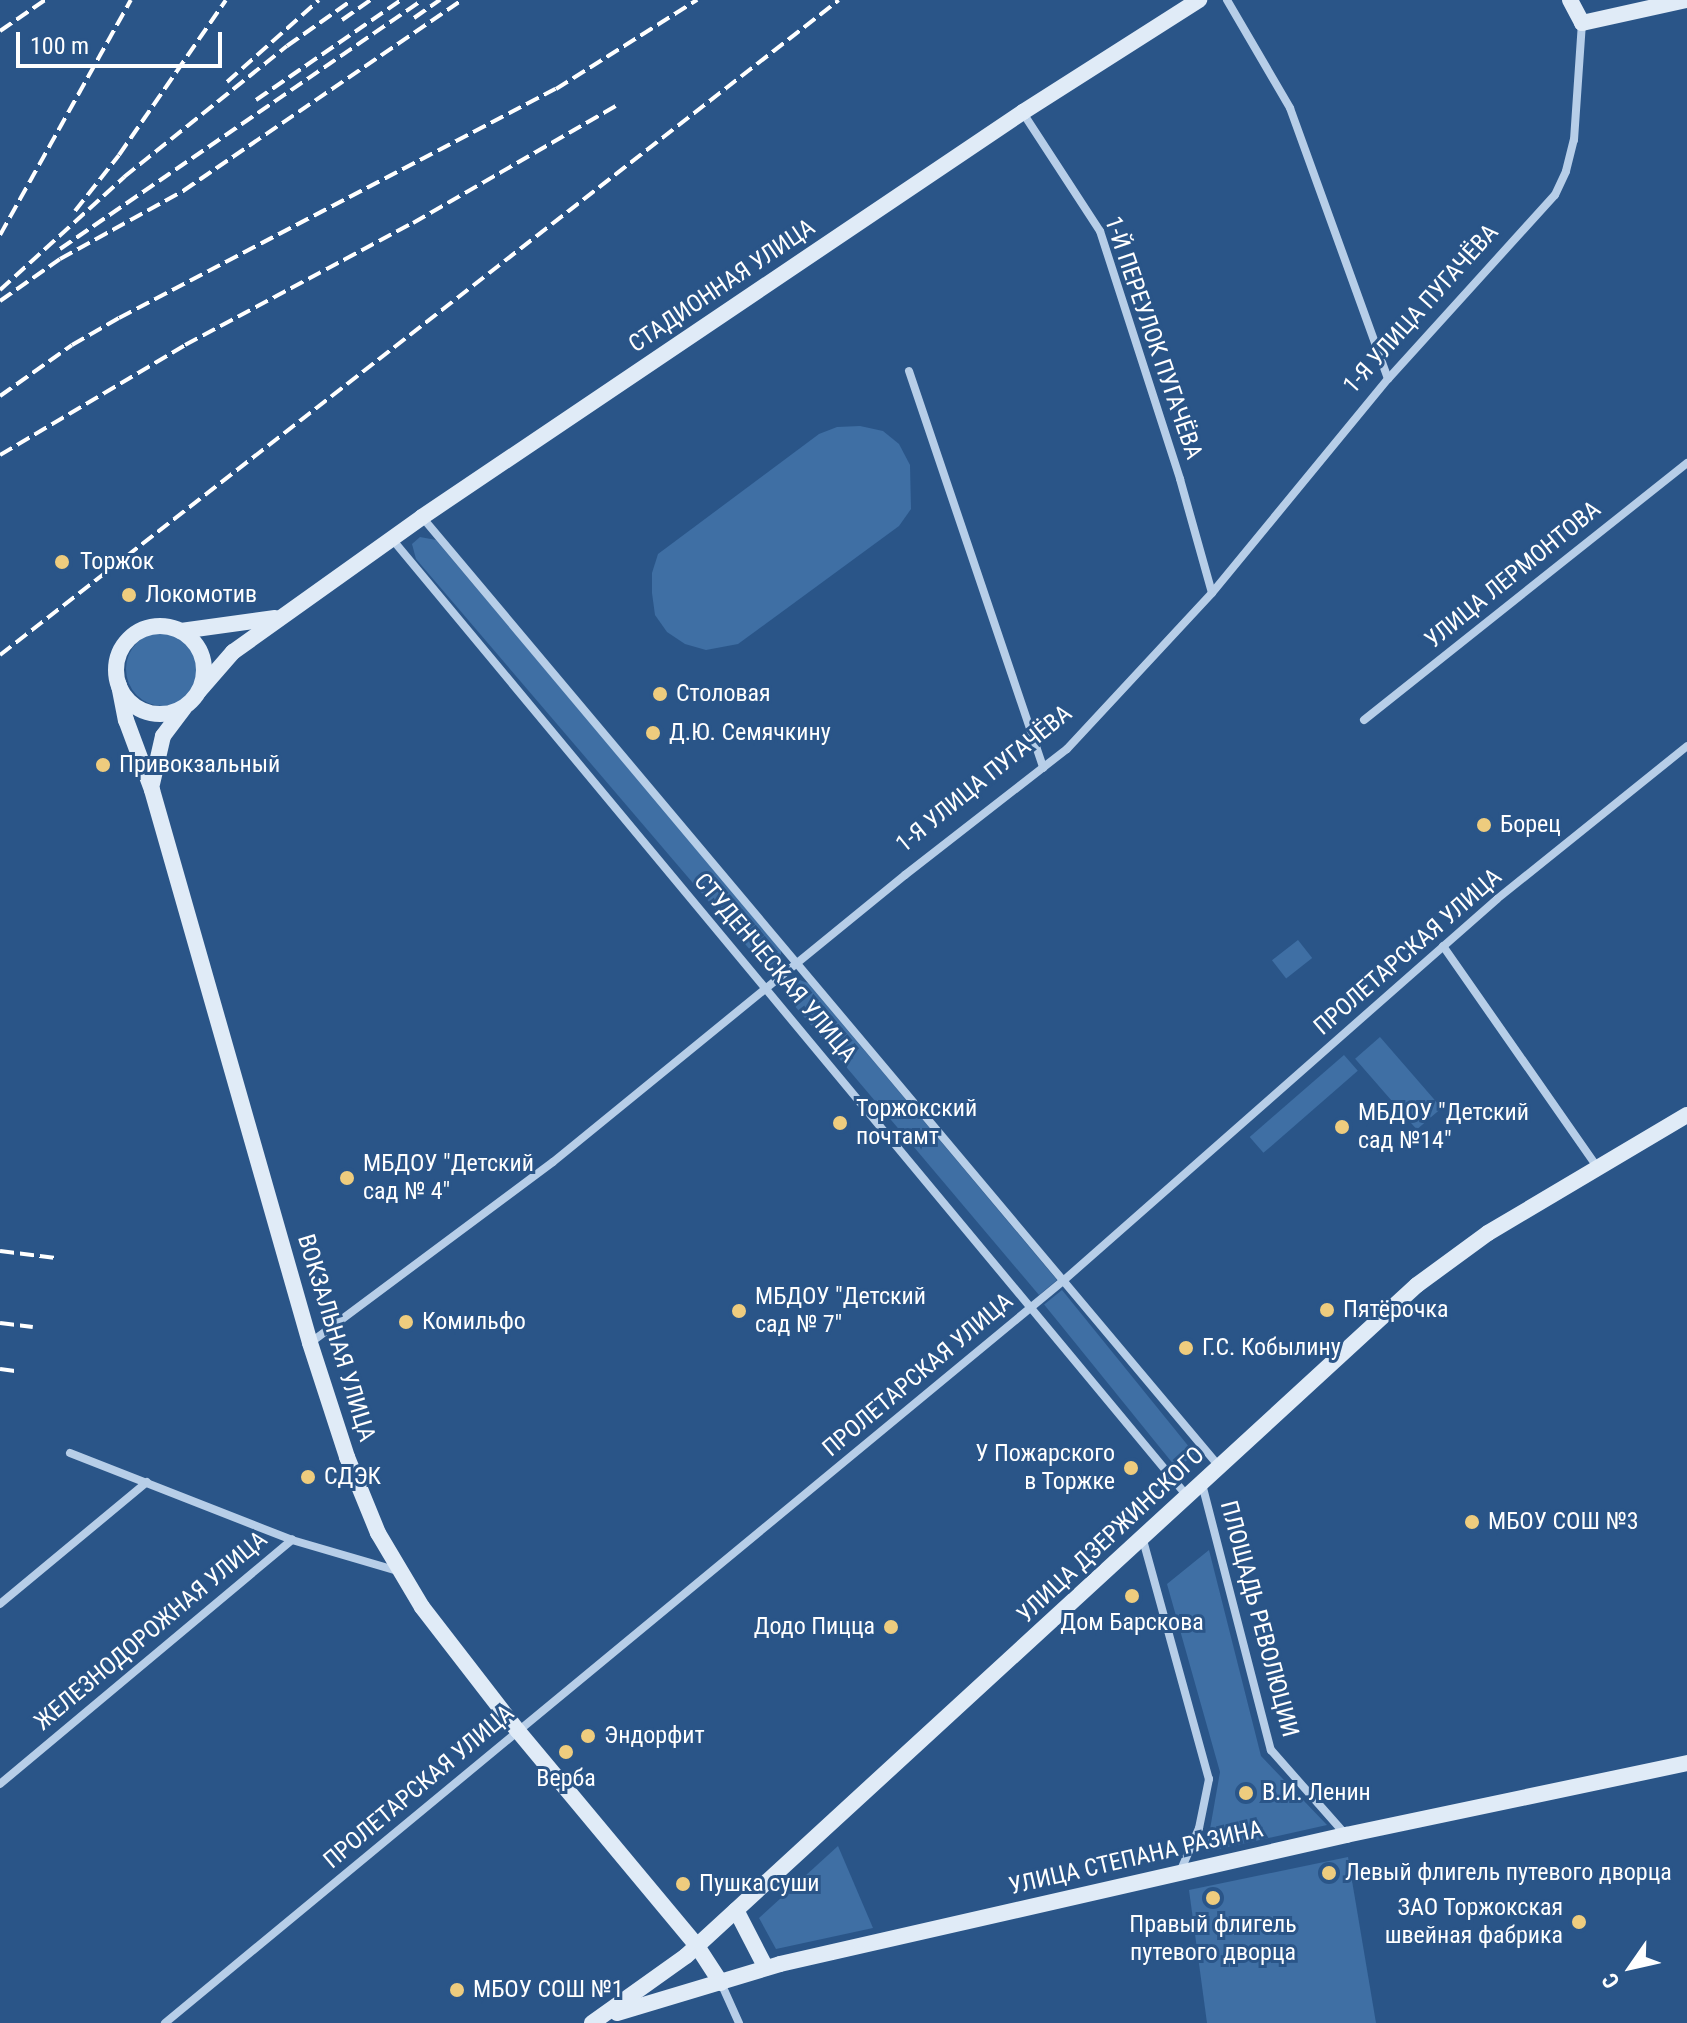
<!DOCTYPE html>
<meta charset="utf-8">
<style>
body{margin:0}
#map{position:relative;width:1687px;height:2023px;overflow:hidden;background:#2a5588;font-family:"Roboto Condensed",sans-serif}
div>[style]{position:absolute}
.green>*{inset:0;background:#3f6fa4;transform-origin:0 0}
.round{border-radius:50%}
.street>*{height:8px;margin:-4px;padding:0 4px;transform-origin:4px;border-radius:4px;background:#b7cee8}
.secondary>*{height:16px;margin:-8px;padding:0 8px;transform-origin:8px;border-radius:8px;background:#e0ebf7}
.secondary>.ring{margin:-8px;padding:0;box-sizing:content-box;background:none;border:16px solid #e0ebf7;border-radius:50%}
.rail>*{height:4px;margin-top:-2px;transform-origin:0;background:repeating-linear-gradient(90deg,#fff 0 14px,transparent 0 20px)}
.dots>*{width:22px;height:22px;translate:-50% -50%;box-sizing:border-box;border:4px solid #2a5588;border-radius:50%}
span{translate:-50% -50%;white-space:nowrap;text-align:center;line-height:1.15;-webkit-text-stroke:6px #2a5588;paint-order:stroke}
.street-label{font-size:24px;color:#fff}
.poi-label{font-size:24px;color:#fff}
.left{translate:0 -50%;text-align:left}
.right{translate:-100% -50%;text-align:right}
.north{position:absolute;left:1591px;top:1927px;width:80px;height:80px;-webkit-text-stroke:6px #2a5588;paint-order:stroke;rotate:236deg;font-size:22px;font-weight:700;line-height:32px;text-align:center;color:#fff}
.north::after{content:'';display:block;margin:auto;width:28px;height:36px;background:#fff;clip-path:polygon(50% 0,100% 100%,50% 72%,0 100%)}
.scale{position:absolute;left:16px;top:32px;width:206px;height:36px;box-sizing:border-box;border:4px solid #fff;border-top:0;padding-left:10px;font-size:24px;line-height:28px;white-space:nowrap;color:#fff;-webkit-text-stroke:6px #2a5588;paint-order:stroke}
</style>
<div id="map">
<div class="green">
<i style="clip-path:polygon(860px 426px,883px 431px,899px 444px,910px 465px,911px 509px,899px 526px,738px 644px,706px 650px,685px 644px,667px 632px,655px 615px,652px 593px,652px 573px,658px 554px,819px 434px,837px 427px)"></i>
<i style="clip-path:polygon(420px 537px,436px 540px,781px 949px,781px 959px,772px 967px,763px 965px,416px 559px,412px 544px)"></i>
<i class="round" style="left:126px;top:632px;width:74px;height:74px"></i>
<i style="left:1298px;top:940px;width:23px;height:33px;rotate:52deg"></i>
<i style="clip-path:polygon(794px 978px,808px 983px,1057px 1280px,1039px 1295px,788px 998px,785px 990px)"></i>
<i style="left:1380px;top:1037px;width:94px;height:33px;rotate:49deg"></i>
<i style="left:1344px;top:1055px;width:21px;height:125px;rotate:49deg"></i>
<i style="left:1062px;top:1290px;width:211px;height:23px;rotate:51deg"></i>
<i style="clip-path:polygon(1209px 1550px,1261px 1756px,1327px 1825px,1206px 1852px,1220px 1772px,1167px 1584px)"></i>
<i style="clip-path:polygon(838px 1846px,873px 1928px,776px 1949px,759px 1918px)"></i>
<i style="clip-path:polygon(1348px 1857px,1376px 2023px,1207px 2023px,1189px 1890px)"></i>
</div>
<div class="street">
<i style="left:1227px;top:0;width:125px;rotate:59.7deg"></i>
<i style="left:1290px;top:108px;width:288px;rotate:70.1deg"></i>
<i style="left:1023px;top:113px;width:141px;rotate:56.9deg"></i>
<i style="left:1100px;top:231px;width:261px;rotate:72.1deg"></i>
<i style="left:1180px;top:479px;width:118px;rotate:74.3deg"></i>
<i style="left:909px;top:371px;width:419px;rotate:71.3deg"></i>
<i style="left:422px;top:517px;width:1239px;rotate:49.98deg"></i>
<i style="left:392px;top:539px;width:1246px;rotate:50.28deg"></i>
<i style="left:1364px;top:720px;width:413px;rotate:-38.5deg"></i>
<i style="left:1443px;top:946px;width:271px;rotate:55.1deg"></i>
<i style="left:310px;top:1343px;width:303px;rotate:-36.7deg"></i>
<i style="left:553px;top:1162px;width:454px;rotate:-39.2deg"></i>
<i style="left:905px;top:875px;width:205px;rotate:-37.9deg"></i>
<i style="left:1067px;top:749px;width:213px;rotate:-47.1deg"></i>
<i style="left:1212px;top:593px;width:277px;rotate:-50.6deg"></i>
<i style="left:1388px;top:379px;width:248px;rotate:-47.8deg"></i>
<i style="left:1555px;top:195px;width:26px;rotate:-65deg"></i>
<i style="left:1566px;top:171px;width:32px;rotate:-76deg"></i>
<i style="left:1574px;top:140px;width:117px;rotate:-86.1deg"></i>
<i style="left:70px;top:1453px;width:238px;rotate:21.4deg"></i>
<i style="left:292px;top:1540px;width:110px;rotate:16.3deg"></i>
<i style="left:1202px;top:1484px;width:275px;rotate:75.5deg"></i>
<i style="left:1271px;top:1750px;width:112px;rotate:48.6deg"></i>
<i style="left:1143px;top:1540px;width:248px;rotate:74.6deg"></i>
<i style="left:1209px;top:1779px;width:50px;rotate:101.5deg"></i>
<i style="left:1199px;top:1828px;width:48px;rotate:113.4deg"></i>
<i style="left:0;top:1604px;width:191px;rotate:-39.7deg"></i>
<i style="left:0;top:1784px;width:381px;rotate:-39.9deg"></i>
<i style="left:721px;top:1983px;width:44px;rotate:65.8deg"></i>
<i style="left:165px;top:2023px;width:1165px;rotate:-39.57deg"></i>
<i style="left:1063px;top:1281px;width:578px;rotate:-41.35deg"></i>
<i style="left:1497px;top:899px;width:244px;rotate:-38.8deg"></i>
</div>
<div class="secondary">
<i style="left:1570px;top:0;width:26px;rotate:62deg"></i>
<i style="left:1582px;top:23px;width:107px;rotate:-12.5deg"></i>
<i class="ring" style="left:116px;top:626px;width:72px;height:72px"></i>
<i style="left:181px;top:631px;width:95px;rotate:-7.9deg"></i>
<i style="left:119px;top:685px;width:36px;rotate:79deg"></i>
<i style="left:126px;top:720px;width:75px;rotate:69.6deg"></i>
<i style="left:152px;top:790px;width:575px;rotate:74.05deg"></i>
<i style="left:310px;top:1343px;width:120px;rotate:72deg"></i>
<i style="left:347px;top:1457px;width:82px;rotate:67.8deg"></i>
<i style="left:378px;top:1533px;width:86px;rotate:59.3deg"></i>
<i style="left:422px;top:1607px;width:157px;rotate:52.3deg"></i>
<i style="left:518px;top:1731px;width:280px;rotate:50.2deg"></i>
<i style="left:697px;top:1946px;width:44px;rotate:57deg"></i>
<i style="left:199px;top:691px;width:52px;rotate:-48.9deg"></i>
<i style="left:233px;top:652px;width:232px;rotate:-35.5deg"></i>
<i style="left:422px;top:517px;width:725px;rotate:-33.98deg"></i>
<i style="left:1023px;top:112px;width:209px;rotate:-32.5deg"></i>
<i style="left:152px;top:784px;width:49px;rotate:-77.1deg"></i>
<i style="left:163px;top:736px;width:35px;rotate:-53deg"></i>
<i style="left:736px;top:1910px;width:65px;rotate:62.7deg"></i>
<i style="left:617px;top:2013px;width:170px;rotate:-16.7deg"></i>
<i style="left:780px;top:1964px;width:581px;rotate:-12.84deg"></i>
<i style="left:1346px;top:1835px;width:349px;rotate:-11.9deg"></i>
<i style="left:592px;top:2023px;width:115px;rotate:-35.5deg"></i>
<i style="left:686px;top:1956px;width:992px;rotate:-42.55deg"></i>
<i style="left:1417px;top:1285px;width:88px;rotate:-36.2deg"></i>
<i style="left:1488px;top:1233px;width:231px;rotate:-30.7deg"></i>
</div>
<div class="rail">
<i style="left:414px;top:18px;width:32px;rotate:-35deg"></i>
<i style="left:342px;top:20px;width:35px;rotate:-35deg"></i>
<i style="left:0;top:31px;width:55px;rotate:-34.6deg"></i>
<i style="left:227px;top:82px;width:123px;rotate:-41.7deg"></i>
<i style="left:256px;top:100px;width:176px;rotate:-34.6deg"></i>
<i style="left:75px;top:211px;width:71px;rotate:-51.8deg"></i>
<i style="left:119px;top:155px;width:188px;rotate:-55.4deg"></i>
<i style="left:0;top:235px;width:269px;rotate:-60.9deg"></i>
<i style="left:60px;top:249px;width:439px;rotate:-34.5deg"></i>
<i style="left:0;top:290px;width:168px;rotate:-42.3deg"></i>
<i style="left:124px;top:177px;width:209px;rotate:-38.8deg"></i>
<i style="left:287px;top:46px;width:80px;rotate:-35.3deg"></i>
<i style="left:0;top:301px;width:73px;rotate:-35deg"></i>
<i style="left:60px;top:259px;width:141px;rotate:-28.9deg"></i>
<i style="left:183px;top:191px;width:338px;rotate:-34.4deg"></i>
<i style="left:0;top:396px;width:88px;rotate:-35.3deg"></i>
<i style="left:72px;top:345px;width:54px;rotate:-29.9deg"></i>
<i style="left:119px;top:318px;width:493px;rotate:-27.7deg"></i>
<i style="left:556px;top:89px;width:167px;rotate:-32.3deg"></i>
<i style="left:0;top:455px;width:215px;rotate:-30.7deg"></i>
<i style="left:185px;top:345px;width:259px;rotate:-28.2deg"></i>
<i style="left:413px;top:223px;width:234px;rotate:-30deg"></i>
<i style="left:0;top:655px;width:1064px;rotate:-37.98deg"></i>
<i style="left:0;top:1251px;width:56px;rotate:7.1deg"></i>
<i style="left:0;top:1323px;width:33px;rotate:7deg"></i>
<i style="left:0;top:1369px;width:15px;rotate:8deg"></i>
</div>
<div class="dots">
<i style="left:62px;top:562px;background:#eecc7e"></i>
<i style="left:129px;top:595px;background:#eecc7e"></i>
<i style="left:660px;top:694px;background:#eecc7e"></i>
<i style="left:653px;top:733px;background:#eecc7e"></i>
<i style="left:103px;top:765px;background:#eecc7e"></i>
<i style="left:1484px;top:825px;background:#eecc7e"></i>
<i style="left:840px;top:1123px;background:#eecc7e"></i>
<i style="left:1342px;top:1127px;background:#eecc7e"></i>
<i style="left:347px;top:1178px;background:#eecc7e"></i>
<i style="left:1327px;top:1310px;background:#eecc7e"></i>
<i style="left:739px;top:1311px;background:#eecc7e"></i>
<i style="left:406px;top:1322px;background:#eecc7e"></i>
<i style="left:1186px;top:1348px;background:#eecc7e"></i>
<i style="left:1131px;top:1468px;background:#eecc7e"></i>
<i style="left:308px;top:1477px;background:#eecc7e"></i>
<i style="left:1472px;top:1522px;background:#eecc7e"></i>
<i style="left:1132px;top:1596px;background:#eecc7e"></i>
<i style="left:891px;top:1627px;background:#eecc7e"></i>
<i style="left:588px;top:1736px;background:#eecc7e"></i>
<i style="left:566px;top:1752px;background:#eecc7e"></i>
<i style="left:1246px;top:1793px;background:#eecc7e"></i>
<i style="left:1329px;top:1873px;background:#eecc7e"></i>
<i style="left:683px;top:1884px;background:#eecc7e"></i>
<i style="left:1213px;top:1898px;background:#eecc7e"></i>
<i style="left:1579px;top:1922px;background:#eecc7e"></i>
<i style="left:457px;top:1990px;background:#eecc7e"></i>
</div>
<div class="street-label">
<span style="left:722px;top:286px;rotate:-34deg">СТАДИОННАЯ УЛИЦА</span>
<span style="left:1421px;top:309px;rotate:-48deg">1-Я УЛИЦА ПУГАЧЁВА</span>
<span style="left:1153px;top:338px;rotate:71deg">1-Й ПЕРЕУЛОК ПУГАЧЁВА</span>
<span style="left:1513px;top:575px;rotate:-39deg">УЛИЦА ЛЕРМОНТОВА</span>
<span style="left:984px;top:779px;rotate:-39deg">1-Я УЛИЦА ПУГАЧЁВА</span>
<span style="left:1408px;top:952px;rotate:-41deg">ПРОЛЕТАРСКАЯ УЛИЦА</span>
<span style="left:775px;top:968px;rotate:50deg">СТУДЕНЧЕСКАЯ УЛИЦА</span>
<span style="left:336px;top:1338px;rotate:73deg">ВОКЗАЛЬНАЯ УЛИЦА</span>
<span style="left:918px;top:1375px;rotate:-40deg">ПРОЛЕТАРСКАЯ УЛИЦА</span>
<span style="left:1111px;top:1535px;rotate:-43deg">УЛИЦА ДЗЕРЖИНСКОГО</span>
<span style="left:1259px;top:1619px;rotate:75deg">ПЛОЩАДЬ РЕВОЛЮЦИИ</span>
<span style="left:151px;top:1631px;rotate:-40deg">ЖЕЛЕЗНОДОРОЖНАЯ УЛИЦА</span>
<span style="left:419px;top:1787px;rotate:-40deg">ПРОЛЕТАРСКАЯ УЛИЦА</span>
<span style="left:1136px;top:1858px;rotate:-13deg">УЛИЦА СТЕПАНА РАЗИНА</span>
</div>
<div class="poi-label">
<span class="left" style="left:80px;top:562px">Торжок</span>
<span class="left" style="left:145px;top:595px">Локомотив</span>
<span class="left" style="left:676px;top:694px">Столовая</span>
<span class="left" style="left:669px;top:733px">Д.Ю. Семячкину</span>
<span class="left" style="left:119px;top:765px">Привокзальный</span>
<span class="left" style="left:1500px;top:825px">Борец</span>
<span class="left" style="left:856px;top:1123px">Торжокский<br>почтамт</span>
<span class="left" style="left:1358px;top:1127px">МБДОУ "Детский<br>сад №14"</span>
<span class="left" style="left:363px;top:1178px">МБДОУ "Детский<br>сад № 4"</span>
<span class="left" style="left:755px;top:1311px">МБДОУ "Детский<br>сад № 7"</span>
<span class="left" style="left:1343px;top:1310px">Пятёрочка</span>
<span class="left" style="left:422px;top:1322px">Комильфо</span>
<span class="left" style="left:1202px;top:1348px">Г.С. Кобылину</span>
<span class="right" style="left:1115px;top:1468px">У Пожарского<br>в Торжке</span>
<span class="left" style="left:324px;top:1477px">СДЭК</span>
<span class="left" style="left:1488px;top:1522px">МБОУ СОШ №3</span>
<span style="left:1132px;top:1623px">Дом Барскова</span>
<span class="right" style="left:875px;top:1627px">Додо Пицца</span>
<span class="left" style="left:604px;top:1736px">Эндорфит</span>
<span style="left:566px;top:1779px">Верба</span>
<span class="left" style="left:1262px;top:1793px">В.И. Ленин</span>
<span class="left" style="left:1345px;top:1873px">Левый флигель путевого дворца</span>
<span class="left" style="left:699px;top:1884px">Пушка суши</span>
<span class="right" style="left:1563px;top:1922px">ЗАО Торжокская<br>швейная фабрика</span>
<span style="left:1213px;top:1939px">Правый флигель<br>путевого дворца</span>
<span class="left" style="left:473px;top:1990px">МБОУ СОШ №1</span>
</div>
<div class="north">С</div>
<div class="scale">100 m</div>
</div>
